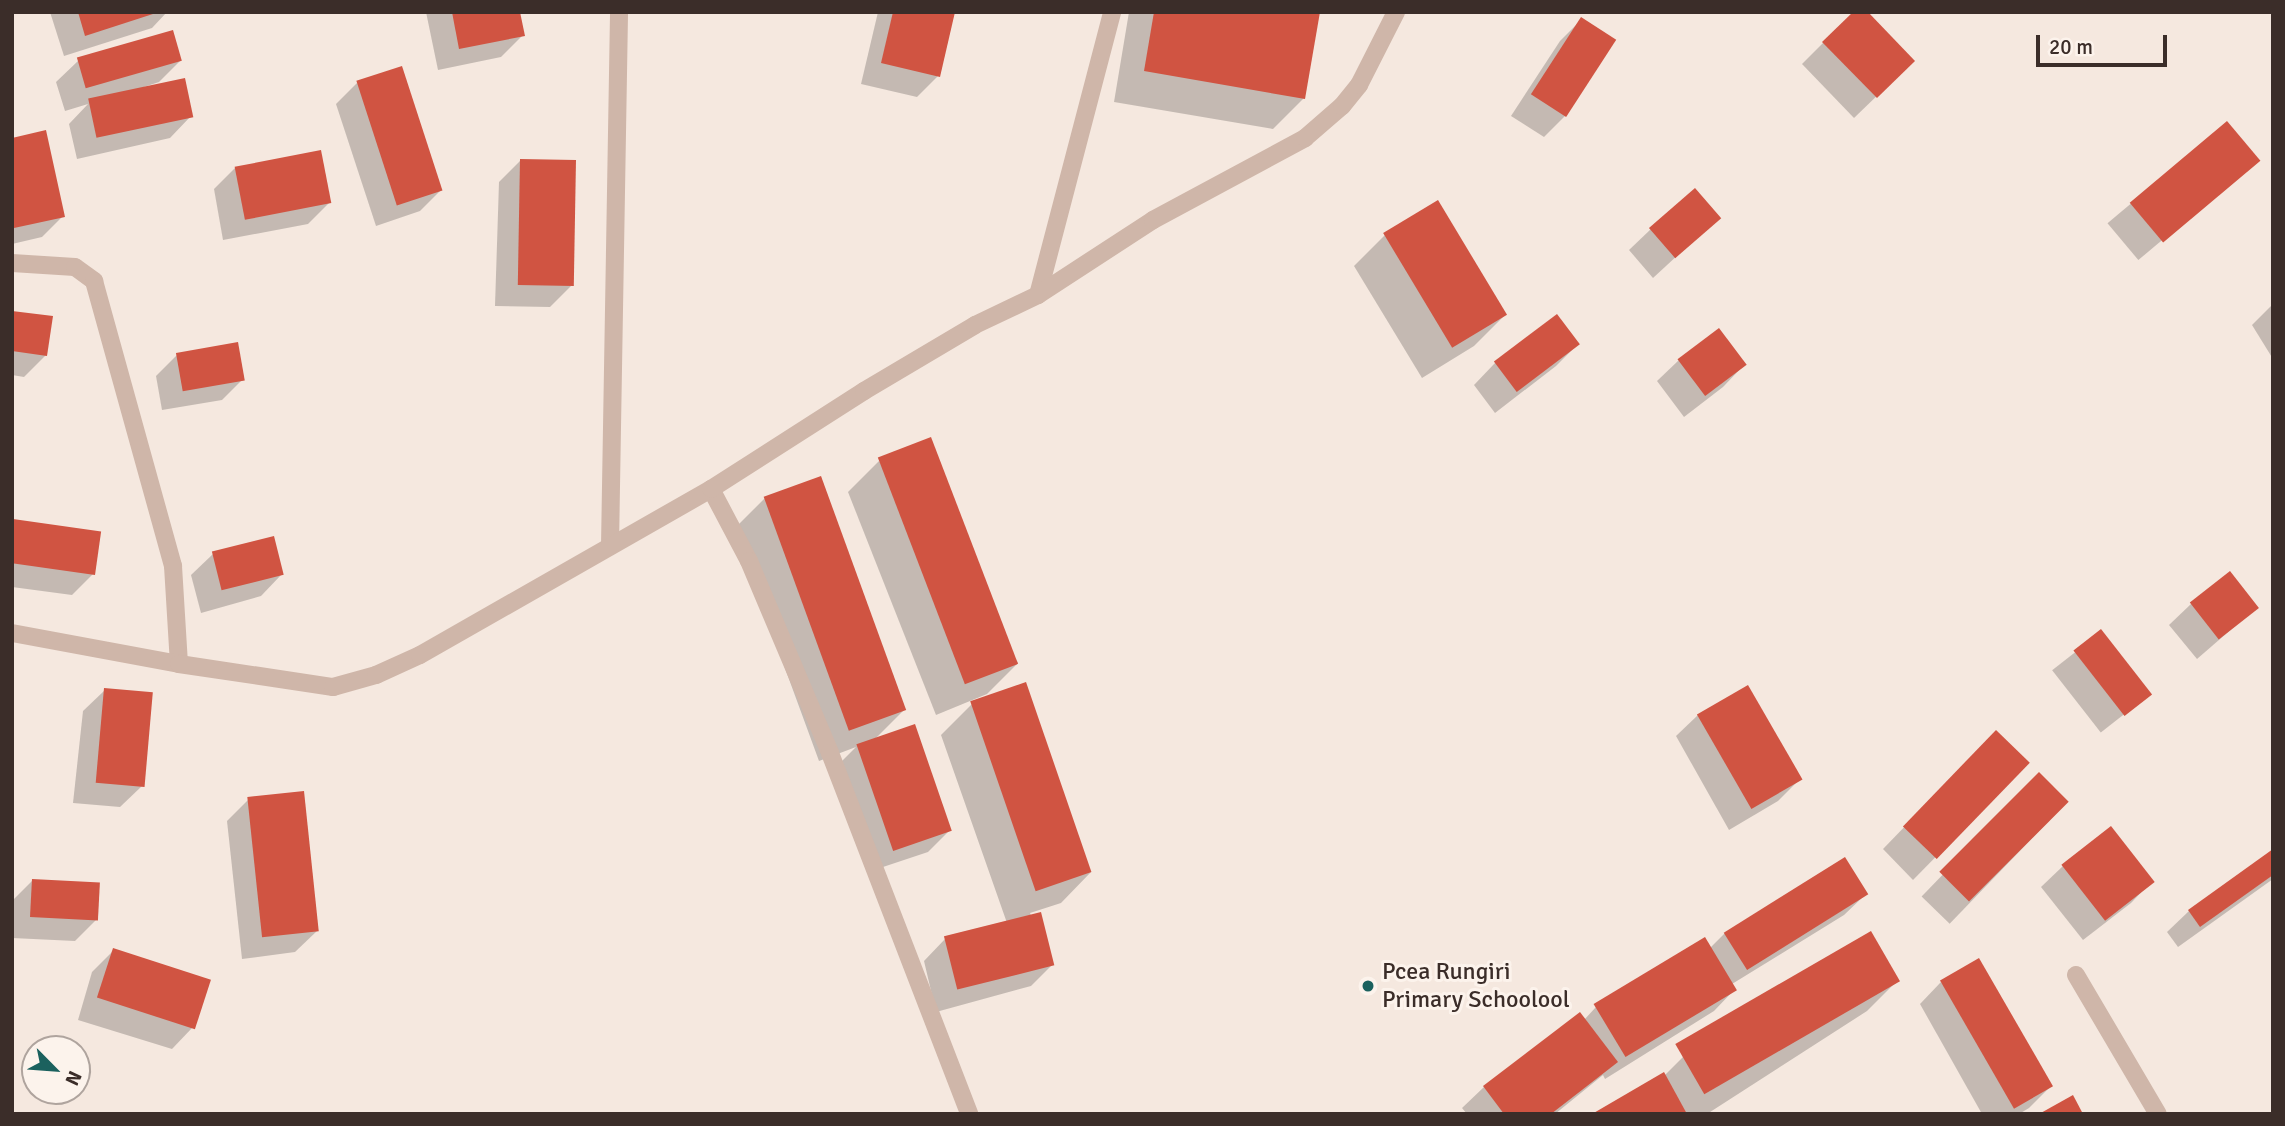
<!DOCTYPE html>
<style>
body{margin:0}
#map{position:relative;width:2285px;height:1126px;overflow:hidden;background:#f5e8df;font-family:Signika,sans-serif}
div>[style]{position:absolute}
.shadow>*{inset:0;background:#0003;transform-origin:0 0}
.building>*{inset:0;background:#d05442;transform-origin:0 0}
.minor>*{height:18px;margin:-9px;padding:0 9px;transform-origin:9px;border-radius:9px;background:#cfb6a9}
.dots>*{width:19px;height:19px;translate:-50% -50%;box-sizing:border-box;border:4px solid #fcf3ec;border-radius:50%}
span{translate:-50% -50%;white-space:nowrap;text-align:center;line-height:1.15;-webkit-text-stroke:6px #fcf3ec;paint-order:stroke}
.poi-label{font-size:24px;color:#3b2d29}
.left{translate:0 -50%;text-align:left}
.frame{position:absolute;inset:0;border:14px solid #3b2d29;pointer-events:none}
.north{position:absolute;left:21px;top:1035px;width:70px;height:70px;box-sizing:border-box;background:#fcf3ec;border:2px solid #afa49e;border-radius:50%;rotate:115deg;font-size:19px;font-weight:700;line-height:28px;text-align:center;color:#3b2d29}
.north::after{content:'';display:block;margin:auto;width:24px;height:32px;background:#1b615e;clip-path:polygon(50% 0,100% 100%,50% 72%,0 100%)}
.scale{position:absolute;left:2036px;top:35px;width:131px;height:32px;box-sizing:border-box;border:4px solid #3b2d29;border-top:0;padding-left:9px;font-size:21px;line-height:24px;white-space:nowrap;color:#3b2d29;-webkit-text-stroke:5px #fcf3ec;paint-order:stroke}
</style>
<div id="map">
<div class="shadow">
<i style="clip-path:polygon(50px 12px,167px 12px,152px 28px,64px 56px)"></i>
<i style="clip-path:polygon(426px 12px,518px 12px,523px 35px,501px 57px,438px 70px)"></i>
<i style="clip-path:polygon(878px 12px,954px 12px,938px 76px,917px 97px,861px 84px)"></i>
<i style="clip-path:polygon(1129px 12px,1319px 12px,1304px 98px,1273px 129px,1114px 102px)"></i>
<i style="clip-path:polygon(1581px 20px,1565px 116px,1544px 137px,1511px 116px,1560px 41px)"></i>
<i style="clip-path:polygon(1823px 43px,1913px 61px,1854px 118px,1802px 64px)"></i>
<i style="clip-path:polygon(78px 61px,180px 61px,159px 82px,144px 87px,191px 116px,170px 138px,77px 159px,69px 124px,88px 104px,65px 111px,56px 82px)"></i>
<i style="clip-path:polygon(357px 83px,441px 190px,420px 211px,376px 226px,336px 104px)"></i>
<i style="left:2227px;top:123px;width:48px;height:156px;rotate:50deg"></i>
<i style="clip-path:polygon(12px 139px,63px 216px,42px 237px,12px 244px)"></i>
<i style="clip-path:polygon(520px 161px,571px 286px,550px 307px,495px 306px,499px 182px)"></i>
<i style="clip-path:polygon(235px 168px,329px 203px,308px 224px,223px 240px,214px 189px)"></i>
<i style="clip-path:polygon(1718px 218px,1653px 278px,1629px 250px,1651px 229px)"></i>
<i style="clip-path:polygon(1385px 235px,1505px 315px,1474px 346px,1422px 378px,1354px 266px)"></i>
<i style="clip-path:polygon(2273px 304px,2273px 359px,2252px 325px)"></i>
<i style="clip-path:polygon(12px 313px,46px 355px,24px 377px,12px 375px)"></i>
<i style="clip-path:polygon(1556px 316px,1578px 344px,1556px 366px,1495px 413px,1474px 385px,1495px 363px)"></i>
<i style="clip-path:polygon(177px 355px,243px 379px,222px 400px,162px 410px,156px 376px)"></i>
<i style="clip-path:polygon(1679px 360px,1744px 365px,1723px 387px,1684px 417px,1657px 381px)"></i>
<i style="clip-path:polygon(879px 461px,1018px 663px,987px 694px,936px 715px,848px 492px)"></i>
<i style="clip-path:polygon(765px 498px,905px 709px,874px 740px,949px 831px,928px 852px,871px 871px,836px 767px,856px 747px,819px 761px,734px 529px)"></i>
<i style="clip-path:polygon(13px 521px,94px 573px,72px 595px,12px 587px)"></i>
<i style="clip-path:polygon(213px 554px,282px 574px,261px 596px,201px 613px,191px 575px)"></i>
<i style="clip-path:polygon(2191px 604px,2257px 607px,2197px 659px,2169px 625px)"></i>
<i style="left:2101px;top:632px;width:79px;height:62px;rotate:52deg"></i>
<i style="clip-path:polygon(105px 690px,142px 786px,120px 807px,73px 803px,83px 711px)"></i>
<i style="clip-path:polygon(972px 704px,1091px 872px,1061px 903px,1030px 913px,1052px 965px,1031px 986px,936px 1012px,924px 961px,945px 939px,1007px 923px,941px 735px)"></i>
<i style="clip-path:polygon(1698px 715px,1799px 780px,1778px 801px,1729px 830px,1676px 736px)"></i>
<i style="clip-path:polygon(1975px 754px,2028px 763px,1913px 880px,1883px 849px)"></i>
<i style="left:2039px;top:775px;width:39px;height:169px;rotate:44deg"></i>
<i style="clip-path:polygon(248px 800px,317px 931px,295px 952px,242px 959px,227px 821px)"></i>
<i style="clip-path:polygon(2273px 851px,2273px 879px,2178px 947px,2167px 932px,2189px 911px)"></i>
<i style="clip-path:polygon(1845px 860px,1866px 894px,1844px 915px,1732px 984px,1735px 989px,1714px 1011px,1605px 1079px,1603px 1075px,1555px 1114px,1467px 1114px,1462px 1108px,1484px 1087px,1580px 1014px,1584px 1020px,1596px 1007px,1710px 948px,1724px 934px)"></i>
<i style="clip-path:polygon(2063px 866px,2152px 881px,2131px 903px,2083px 940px,2041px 887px)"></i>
<i style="clip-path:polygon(32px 881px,96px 920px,75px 941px,12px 938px,12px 901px)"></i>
<i style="clip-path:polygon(114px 950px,193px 1027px,172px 1049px,78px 1020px,92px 972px)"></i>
<i style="clip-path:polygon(1898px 980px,1867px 1011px,1707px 1114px,1595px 1114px,1664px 1076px,1683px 1057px)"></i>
<i style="clip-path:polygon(1941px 982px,2050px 1087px,2029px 1108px,2019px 1114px,1982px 1114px,1920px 1004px)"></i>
</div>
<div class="building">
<i style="clip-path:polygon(78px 12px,156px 12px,156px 13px,85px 36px)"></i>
<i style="clip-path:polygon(452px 12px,520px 12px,525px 36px,459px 49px)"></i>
<i style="clip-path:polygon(893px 12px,955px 12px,940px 77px,881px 63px)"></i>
<i style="clip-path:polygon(1154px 12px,1320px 12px,1305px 99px,1144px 71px)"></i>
<i style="clip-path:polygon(1853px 12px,1868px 12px,1915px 61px,1877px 98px,1822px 42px)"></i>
<i style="left:1581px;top:17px;width:42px;height:92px;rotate:33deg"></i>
<i style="left:173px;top:30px;width:32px;height:100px;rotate:74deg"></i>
<i style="left:402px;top:66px;width:131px;height:48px;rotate:72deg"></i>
<i style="left:185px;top:78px;width:40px;height:99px;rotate:78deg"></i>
<i style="left:2227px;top:121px;width:52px;height:127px;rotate:50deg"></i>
<i style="clip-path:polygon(46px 130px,65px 217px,14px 228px,12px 138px)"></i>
<i style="left:321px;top:150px;width:54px;height:88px;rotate:79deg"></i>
<i style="left:520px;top:159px;width:56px;height:126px;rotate:1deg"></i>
<i style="left:1695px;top:188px;width:40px;height:61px;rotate:49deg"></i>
<i style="left:1438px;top:200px;width:134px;height:64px;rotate:59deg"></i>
<i style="clip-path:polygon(12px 311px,53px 316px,47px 356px,12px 351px)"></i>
<i style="left:1557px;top:314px;width:38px;height:79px;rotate:53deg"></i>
<i style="left:1719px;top:328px;width:46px;height:52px;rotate:53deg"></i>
<i style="left:238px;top:342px;width:39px;height:63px;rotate:80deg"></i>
<i style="left:931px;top:437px;width:243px;height:57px;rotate:69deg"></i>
<i style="left:821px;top:476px;width:249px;height:61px;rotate:70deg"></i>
<i style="left:13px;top:519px;width:89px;height:44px;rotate:8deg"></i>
<i style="left:274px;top:536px;width:40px;height:64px;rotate:76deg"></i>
<i style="left:2230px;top:571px;width:47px;height:51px;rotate:52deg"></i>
<i style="left:2101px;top:629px;width:83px;height:35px;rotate:52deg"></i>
<i style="left:1026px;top:682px;width:201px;height:59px;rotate:71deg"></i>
<i style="left:1748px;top:685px;width:109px;height:59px;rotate:60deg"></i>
<i style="left:104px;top:688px;width:49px;height:95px;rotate:5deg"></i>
<i style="left:915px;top:724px;width:113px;height:62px;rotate:71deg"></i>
<i style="left:1996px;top:730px;width:47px;height:134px;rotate:44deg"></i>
<i style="left:2039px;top:772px;width:42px;height:141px;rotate:45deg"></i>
<i style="left:304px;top:791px;width:141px;height:57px;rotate:84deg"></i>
<i style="left:2111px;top:826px;width:71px;height:63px;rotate:52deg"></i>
<i style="clip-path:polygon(2273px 849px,2273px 875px,2200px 927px,2188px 910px)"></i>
<i style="left:1845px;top:857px;width:44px;height:143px;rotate:58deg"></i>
<i style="left:32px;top:879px;width:68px;height:38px;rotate:3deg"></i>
<i style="left:1041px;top:912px;width:55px;height:100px;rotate:76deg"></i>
<i style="left:1871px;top:931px;width:58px;height:226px;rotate:60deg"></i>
<i style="left:1705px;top:937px;width:62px;height:130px;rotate:59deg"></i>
<i style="left:113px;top:948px;width:103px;height:52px;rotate:18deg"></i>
<i style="left:1979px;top:958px;width:148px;height:45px;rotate:60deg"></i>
<i style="clip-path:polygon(1580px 1012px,1618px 1062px,1551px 1114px,1504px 1114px,1483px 1086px)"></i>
<i style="clip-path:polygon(1664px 1072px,1687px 1114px,1592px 1114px)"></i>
<i style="clip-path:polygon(2073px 1095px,2083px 1114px,2039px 1114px)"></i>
</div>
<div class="minor">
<i style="left:12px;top:263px;width:63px;rotate:3.6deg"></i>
<i style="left:75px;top:267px;width:24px;rotate:36deg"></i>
<i style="left:94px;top:281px;width:296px;rotate:74.5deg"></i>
<i style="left:173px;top:566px;width:98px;rotate:86.5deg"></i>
<i style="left:1038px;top:295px;width:293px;rotate:-75.3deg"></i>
<i style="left:711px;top:489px;width:81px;rotate:62.2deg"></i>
<i style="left:749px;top:561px;width:208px;rotate:67.1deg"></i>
<i style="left:830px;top:753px;width:387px;rotate:68.9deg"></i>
<i style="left:610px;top:546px;width:534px;rotate:-89.03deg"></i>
<i style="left:12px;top:633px;width:170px;rotate:10.5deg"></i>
<i style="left:179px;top:664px;width:156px;rotate:8.5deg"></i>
<i style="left:333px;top:687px;width:45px;rotate:-15.6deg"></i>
<i style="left:376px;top:675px;width:48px;rotate:-24.4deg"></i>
<i style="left:420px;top:655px;width:335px;rotate:-29.7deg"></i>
<i style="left:711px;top:489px;width:182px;rotate:-32.6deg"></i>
<i style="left:864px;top:391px;width:129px;rotate:-30.7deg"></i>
<i style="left:975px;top:325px;width:70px;rotate:-25.5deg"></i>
<i style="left:1038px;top:295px;width:137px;rotate:-33.1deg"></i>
<i style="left:1153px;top:220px;width:173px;rotate:-28.3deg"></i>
<i style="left:1305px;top:138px;width:49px;rotate:-40.9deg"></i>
<i style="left:1342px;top:106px;width:27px;rotate:-51deg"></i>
<i style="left:1359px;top:85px;width:82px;rotate:-63.1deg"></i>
<i style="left:2076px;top:975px;width:161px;rotate:59.5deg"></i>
</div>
<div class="dots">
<i style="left:1368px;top:986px;background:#1b615e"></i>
</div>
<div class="poi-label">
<span class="left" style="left:1382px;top:986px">Pcea Rungiri<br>Primary Schoolool</span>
</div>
<div class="frame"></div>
<div class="north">N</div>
<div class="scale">20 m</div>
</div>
